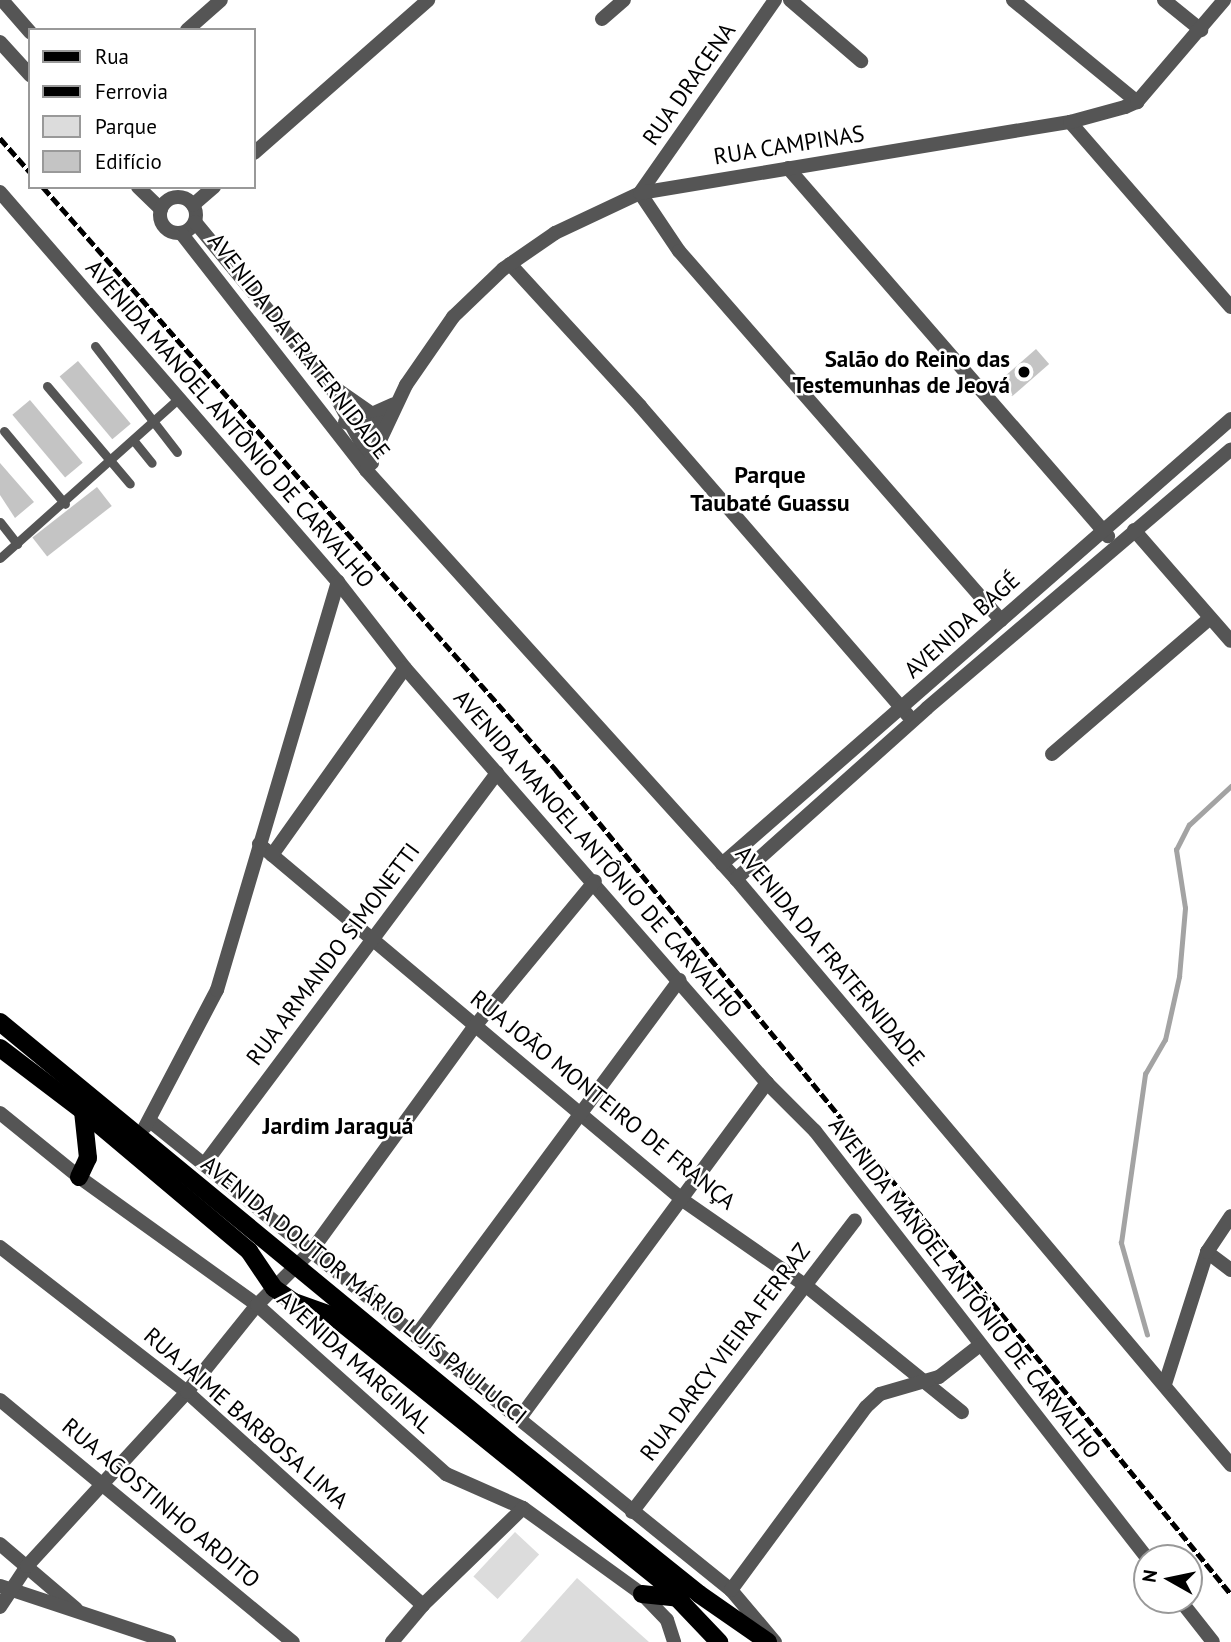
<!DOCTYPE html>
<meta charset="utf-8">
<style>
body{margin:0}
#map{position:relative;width:1231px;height:1642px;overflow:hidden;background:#fff;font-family:"PT Sans",sans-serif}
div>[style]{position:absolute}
.green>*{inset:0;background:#dcdcdc;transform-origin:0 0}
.stream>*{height:4.5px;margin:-2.25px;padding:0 2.25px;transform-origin:2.25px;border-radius:2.25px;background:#a3a3a3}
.building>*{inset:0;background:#c4c4c4;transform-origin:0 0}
.service>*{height:9px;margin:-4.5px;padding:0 4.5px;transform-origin:4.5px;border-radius:4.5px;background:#555}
.minor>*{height:14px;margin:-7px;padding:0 7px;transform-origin:7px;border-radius:7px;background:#555}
.minor>.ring{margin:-7px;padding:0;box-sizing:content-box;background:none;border:14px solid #555;border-radius:50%}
.primary>*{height:18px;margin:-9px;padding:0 9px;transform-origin:9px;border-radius:9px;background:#000}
.rail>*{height:4.5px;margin-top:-2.25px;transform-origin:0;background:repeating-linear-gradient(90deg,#000 0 10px,transparent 0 13.5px)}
.dots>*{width:19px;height:19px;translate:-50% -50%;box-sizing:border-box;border:4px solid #fff;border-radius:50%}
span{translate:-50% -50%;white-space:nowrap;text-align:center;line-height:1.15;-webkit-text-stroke:5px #fff;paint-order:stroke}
.street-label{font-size:23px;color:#000}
.poi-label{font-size:23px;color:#000;font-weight:700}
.right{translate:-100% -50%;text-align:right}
.neighbourhood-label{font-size:24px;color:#000;font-weight:700}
.legend{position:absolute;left:28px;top:28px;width:228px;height:161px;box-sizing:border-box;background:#fff;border:2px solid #999;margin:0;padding:9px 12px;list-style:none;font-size:21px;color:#000}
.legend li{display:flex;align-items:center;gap:14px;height:35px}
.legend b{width:35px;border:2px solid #999}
.north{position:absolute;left:1133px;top:1544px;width:70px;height:70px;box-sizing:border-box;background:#fff;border:2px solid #999;border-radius:50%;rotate:279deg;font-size:19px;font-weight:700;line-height:28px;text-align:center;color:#000}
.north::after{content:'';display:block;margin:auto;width:24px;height:32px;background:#000;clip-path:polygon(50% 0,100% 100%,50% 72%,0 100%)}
</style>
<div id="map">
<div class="green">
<i style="left:515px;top:1532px;width:33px;height:61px;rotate:43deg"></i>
<i style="clip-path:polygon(577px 1578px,649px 1642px,520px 1642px)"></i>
</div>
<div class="stream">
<i style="left:1147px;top:1335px;width:96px;rotate:-105.8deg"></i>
<i style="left:1121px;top:1243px;width:171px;rotate:-81.9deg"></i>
<i style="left:1145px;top:1074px;width:39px;rotate:-60deg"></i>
<i style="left:1165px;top:1040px;width:65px;rotate:-77.5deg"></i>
<i style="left:1179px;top:977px;width:69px;rotate:-85deg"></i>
<i style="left:1185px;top:908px;width:59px;rotate:-98.8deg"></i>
<i style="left:1176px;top:850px;width:28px;rotate:-63deg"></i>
<i style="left:1189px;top:825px;width:57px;rotate:-42.9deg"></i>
</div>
<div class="building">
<i style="left:1036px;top:349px;width:20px;height:49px;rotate:49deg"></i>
<i style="left:78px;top:361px;width:82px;height:24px;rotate:50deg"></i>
<i style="left:30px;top:400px;width:82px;height:23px;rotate:50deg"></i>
<i style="clip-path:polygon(0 463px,34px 502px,15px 518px,0 495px)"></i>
<i style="left:97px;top:487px;width:24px;height:82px;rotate:52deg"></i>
</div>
<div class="service">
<i style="left:95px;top:346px;width:134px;rotate:52.3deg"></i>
<i style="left:47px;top:386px;width:128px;rotate:49.7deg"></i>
<i style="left:4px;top:431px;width:95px;rotate:50.1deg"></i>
<i style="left:134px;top:441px;width:28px;rotate:51deg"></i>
<i style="left:0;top:522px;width:28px;rotate:52deg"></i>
<i style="left:0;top:558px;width:240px;rotate:-41.8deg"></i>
</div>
<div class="minor">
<i style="left:2px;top:0;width:43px;rotate:48.8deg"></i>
<i style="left:775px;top:0;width:236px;rotate:125deg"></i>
<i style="left:640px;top:193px;width:70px;rotate:56.1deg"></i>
<i style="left:679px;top:251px;width:490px;rotate:48.9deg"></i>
<i style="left:790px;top:0;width:94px;rotate:40.7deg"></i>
<i style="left:1013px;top:0;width:161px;rotate:39.4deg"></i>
<i style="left:1164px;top:0;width:48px;rotate:39deg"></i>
<i style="left:602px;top:19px;width:29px;rotate:-41deg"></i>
<i style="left:187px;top:30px;width:45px;rotate:-41.4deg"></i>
<i style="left:0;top:42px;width:45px;rotate:47.7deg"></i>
<i style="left:1070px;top:122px;width:245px;rotate:49deg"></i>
<i style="left:254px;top:153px;width:232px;rotate:-41.3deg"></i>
<i style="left:788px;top:168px;width:488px;rotate:49deg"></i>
<i style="left:138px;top:187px;width:32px;rotate:44deg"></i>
<i style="left:0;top:192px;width:516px;rotate:49.09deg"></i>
<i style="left:338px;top:582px;width:109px;rotate:52.1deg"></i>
<i style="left:405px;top:668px;width:551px;rotate:48.9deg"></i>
<i style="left:767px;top:1083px;width:68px;rotate:45deg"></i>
<i style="left:815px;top:1131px;width:541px;rotate:52.13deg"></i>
<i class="ring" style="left:160px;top:197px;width:22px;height:22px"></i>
<i style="left:193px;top:205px;width:28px;rotate:-41deg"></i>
<i style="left:195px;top:222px;width:210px;rotate:50.4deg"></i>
<i style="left:329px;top:384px;width:90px;rotate:61.4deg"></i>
<i style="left:181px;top:233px;width:301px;rotate:52deg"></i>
<i style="left:366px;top:470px;width:552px;rotate:47.87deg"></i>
<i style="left:736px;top:879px;width:767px;rotate:49.81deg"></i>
<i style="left:510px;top:264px;width:193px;rotate:47.5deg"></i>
<i style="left:640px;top:406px;width:409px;rotate:49.1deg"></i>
<i style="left:332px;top:386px;width:49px;rotate:35deg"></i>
<i style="left:372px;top:414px;width:24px;rotate:-24deg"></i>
<i style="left:345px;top:422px;width:17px;rotate:17deg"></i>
<i style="left:361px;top:427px;width:25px;rotate:-11deg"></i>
<i style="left:366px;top:470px;width:94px;rotate:-64.8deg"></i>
<i style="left:406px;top:385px;width:83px;rotate:-55.3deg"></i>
<i style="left:453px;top:317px;width:69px;rotate:-43.8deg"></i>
<i style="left:503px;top:269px;width:63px;rotate:-34.7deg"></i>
<i style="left:555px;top:233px;width:94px;rotate:-25.2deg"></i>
<i style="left:640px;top:193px;width:436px;rotate:-9.4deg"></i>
<i style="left:1070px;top:122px;width:57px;rotate:-15.3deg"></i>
<i style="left:1125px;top:107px;width:13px;rotate:-23deg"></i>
<i style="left:1137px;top:102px;width:134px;rotate:-49.5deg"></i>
<i style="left:1134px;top:530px;width:147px;rotate:48.9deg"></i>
<i style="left:1052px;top:754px;width:208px;rotate:-40.7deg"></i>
<i style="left:259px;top:844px;width:555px;rotate:40.03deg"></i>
<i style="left:684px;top:1201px;width:147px;rotate:34.8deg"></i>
<i style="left:805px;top:1285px;width:202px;rotate:39deg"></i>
<i style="left:272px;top:855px;width:229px;rotate:-54.6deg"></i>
<i style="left:722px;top:864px;width:676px;rotate:-41.16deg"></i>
<i style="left:736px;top:879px;width:256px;rotate:-41.8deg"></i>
<i style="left:927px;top:708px;width:399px;rotate:-40.4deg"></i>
<i style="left:0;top:1113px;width:102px;rotate:39deg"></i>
<i style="left:79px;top:1177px;width:219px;rotate:35.7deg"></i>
<i style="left:257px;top:1305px;width:254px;rotate:41.8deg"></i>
<i style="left:446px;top:1474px;width:84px;rotate:23.8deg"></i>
<i style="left:523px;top:1508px;width:147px;rotate:35.9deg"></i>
<i style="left:642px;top:1594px;width:36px;rotate:46deg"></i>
<i style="left:667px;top:1620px;width:23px;rotate:72deg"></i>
<i style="left:150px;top:1121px;width:747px;rotate:38.91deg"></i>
<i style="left:731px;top:1590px;width:68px;rotate:49.8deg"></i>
<i style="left:145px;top:1127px;width:155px;rotate:-62.3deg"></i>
<i style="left:217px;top:990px;width:426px;rotate:-73.5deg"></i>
<i style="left:206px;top:1162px;width:486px;rotate:-53.2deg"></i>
<i style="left:0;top:1247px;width:237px;rotate:37.8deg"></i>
<i style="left:187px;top:1392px;width:318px;rotate:42.1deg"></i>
<i style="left:1207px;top:1252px;width:30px;rotate:37deg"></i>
<i style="left:416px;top:1336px;width:443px;rotate:-53.5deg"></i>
<i style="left:1165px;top:1384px;width:139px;rotate:-72.3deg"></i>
<i style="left:1207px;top:1252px;width:43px;rotate:-56.3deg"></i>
<i style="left:0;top:1400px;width:380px;rotate:39.6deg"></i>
<i style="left:519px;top:1419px;width:418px;rotate:-53.6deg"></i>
<i style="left:632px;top:1512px;width:367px;rotate:-52.6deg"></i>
<i style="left:0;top:1544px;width:100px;rotate:40.5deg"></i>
<i style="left:0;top:1586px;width:178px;rotate:18.3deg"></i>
<i style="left:731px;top:1590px;width:227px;rotate:-53.6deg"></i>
<i style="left:866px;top:1407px;width:19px;rotate:-43deg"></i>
<i style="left:880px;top:1394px;width:61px;rotate:-16.1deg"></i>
<i style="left:939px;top:1377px;width:52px;rotate:-38deg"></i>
<i style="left:1180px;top:1600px;width:53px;rotate:51.8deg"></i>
<i style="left:0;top:1607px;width:49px;rotate:-56.6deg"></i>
<i style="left:27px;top:1566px;width:236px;rotate:-47.4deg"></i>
<i style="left:187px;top:1392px;width:112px;rotate:-51.2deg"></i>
<i style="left:257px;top:1305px;width:78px;rotate:-45deg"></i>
<i style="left:312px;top:1250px;width:277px;rotate:-54deg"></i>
<i style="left:475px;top:1026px;width:188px;rotate:-50.4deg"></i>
<i style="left:392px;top:1642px;width:48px;rotate:-50deg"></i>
<i style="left:423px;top:1605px;width:139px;rotate:-44.1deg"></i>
</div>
<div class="primary">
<i style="left:0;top:1022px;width:670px;rotate:39.49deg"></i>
<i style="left:517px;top:1448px;width:233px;rotate:38.7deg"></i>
<i style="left:699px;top:1594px;width:84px;rotate:34.8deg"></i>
<i style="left:0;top:1048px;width:104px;rotate:37.2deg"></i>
<i style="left:83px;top:1111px;width:217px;rotate:40.1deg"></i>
<i style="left:249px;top:1251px;width:45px;rotate:56deg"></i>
<i style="left:274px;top:1288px;width:24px;rotate:35deg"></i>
<i style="left:294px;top:1302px;width:41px;rotate:19.7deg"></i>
<i style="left:333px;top:1316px;width:420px;rotate:38.9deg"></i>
<i style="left:660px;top:1580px;width:86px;rotate:46.4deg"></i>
<i style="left:79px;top:1177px;width:21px;rotate:-65deg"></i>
<i style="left:88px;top:1158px;width:47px;rotate:-96.1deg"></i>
<i style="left:642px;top:1594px;width:39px;rotate:6deg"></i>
</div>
<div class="rail">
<i style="left:0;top:138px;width:45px;rotate:48.6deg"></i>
<i style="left:43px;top:187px;width:777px;rotate:48.65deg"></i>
<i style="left:556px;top:770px;width:1065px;rotate:50.68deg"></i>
</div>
<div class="dots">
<i style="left:1024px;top:372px;background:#000"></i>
</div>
<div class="street-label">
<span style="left:689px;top:84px;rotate:-55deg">RUA DRACENA</span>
<span style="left:789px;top:145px;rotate:-9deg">RUA CAMPINAS</span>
<span style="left:299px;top:346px;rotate:52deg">AVENIDA DA FRATERNIDADE</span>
<span style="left:230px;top:424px;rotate:49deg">AVENIDA MANOEL ANTÔNIO DE CARVALHO</span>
<span style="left:962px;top:625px;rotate:-42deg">AVENIDA BAGÉ</span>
<span style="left:598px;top:854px;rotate:49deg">AVENIDA MANOEL ANTÔNIO DE CARVALHO</span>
<span style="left:333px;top:954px;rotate:-53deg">RUA ARMANDO SIMONETTI</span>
<span style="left:830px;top:956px;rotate:50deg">AVENIDA DA FRATERNIDADE</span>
<span style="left:603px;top:1100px;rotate:39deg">RUA JOÃO MONTEIRO DE FRANÇA</span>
<span style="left:965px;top:1288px;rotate:52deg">AVENIDA MANOEL ANTÔNIO DE CARVALHO</span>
<span style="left:364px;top:1290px;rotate:39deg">AVENIDA DOUTOR MÁRIO LUÍS PAULUCCI</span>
<span style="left:725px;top:1352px;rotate:-53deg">RUA DARCY VIEIRA FERRAZ</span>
<span style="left:355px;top:1362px;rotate:42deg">AVENIDA MARGINAL</span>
<span style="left:246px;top:1418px;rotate:41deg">RUA JAIME BARBOSA LIMA</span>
<span style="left:161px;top:1503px;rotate:40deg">RUA AGOSTINHO ARDITO</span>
</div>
<div class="poi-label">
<span class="right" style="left:1010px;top:372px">Salão do Reino das<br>Testemunhas de Jeová</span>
</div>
<div class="neighbourhood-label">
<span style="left:770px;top:489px">Parque<br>Taubaté Guassu</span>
<span style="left:338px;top:1126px">Jardim Jaraguá</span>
</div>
<ul class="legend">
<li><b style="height:9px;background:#000"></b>Rua</li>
<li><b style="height:9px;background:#000"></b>Ferrovia</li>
<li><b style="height:19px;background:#dcdcdc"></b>Parque</li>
<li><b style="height:19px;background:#c4c4c4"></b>Edifício</li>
</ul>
<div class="north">N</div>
</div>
